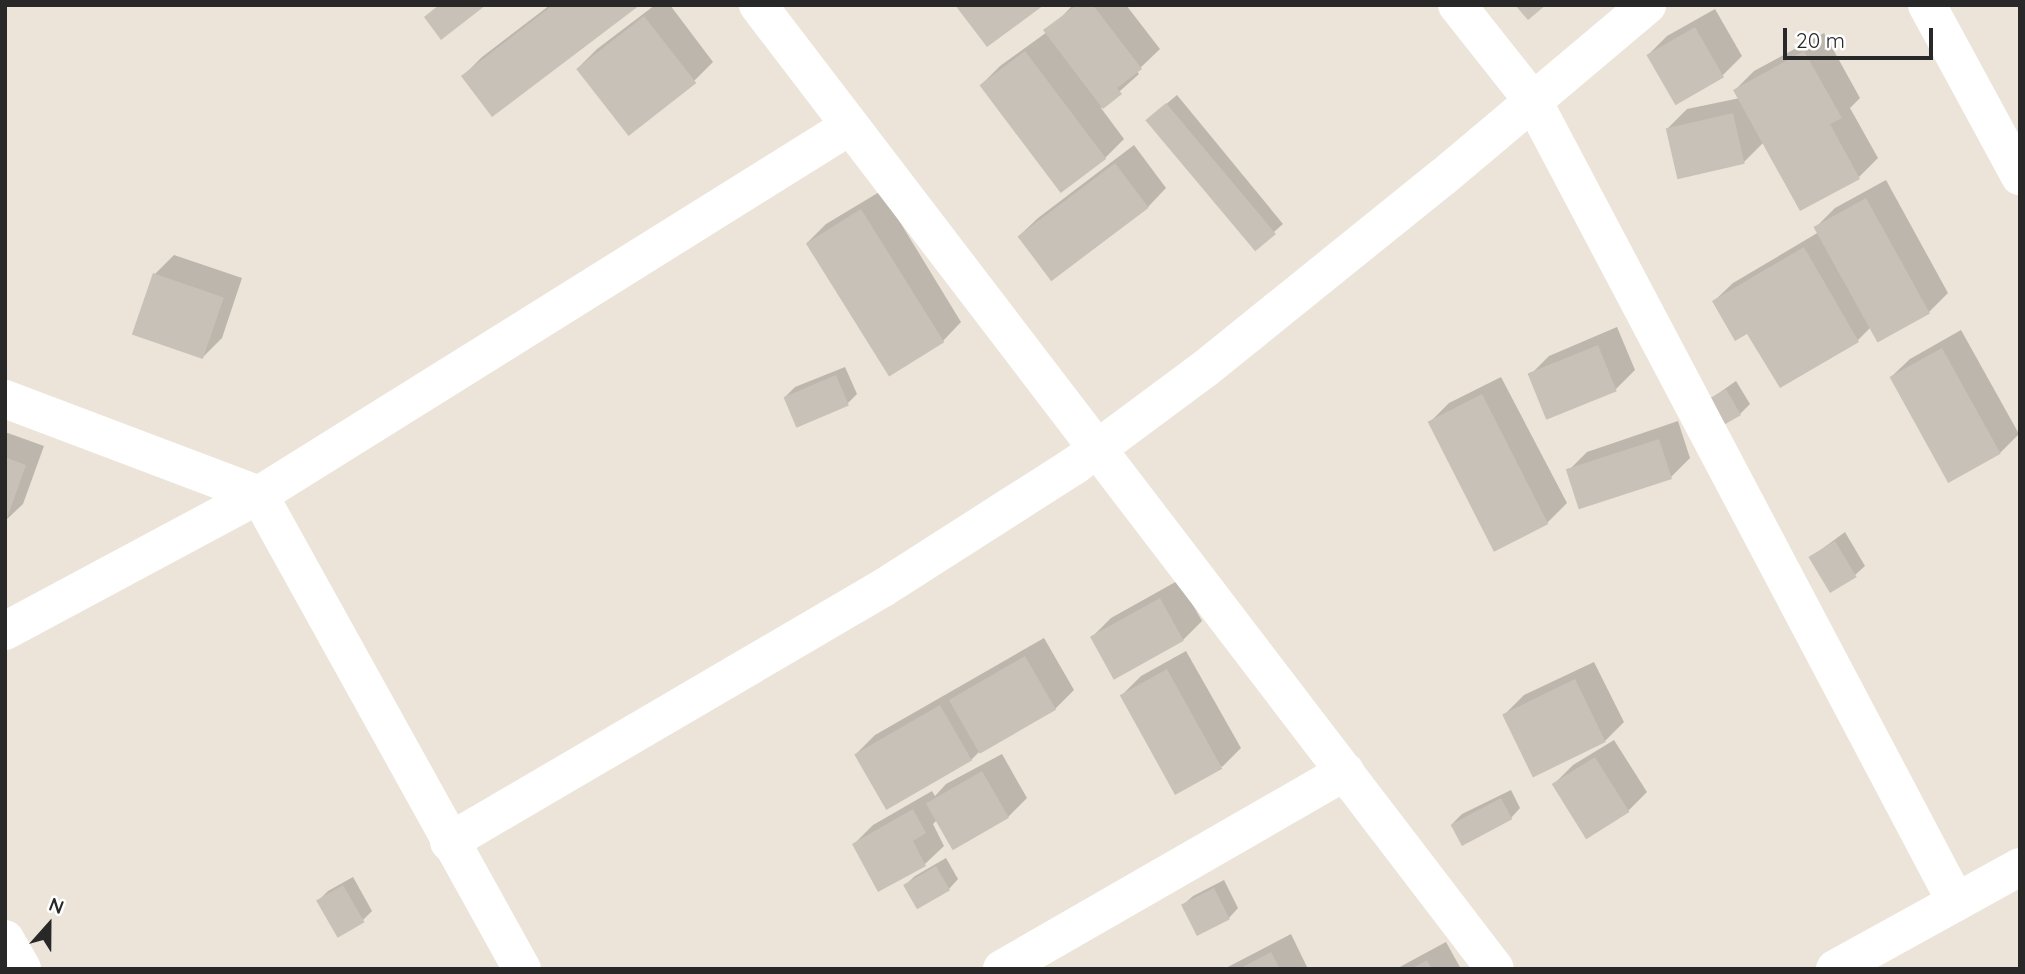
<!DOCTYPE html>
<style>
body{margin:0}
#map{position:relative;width:2025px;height:974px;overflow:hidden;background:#ece4d8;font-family:Quicksand,sans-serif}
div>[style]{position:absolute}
.shadow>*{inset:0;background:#0003}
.building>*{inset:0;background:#c7c1b8;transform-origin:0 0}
.street>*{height:38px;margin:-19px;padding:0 19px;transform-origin:19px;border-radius:19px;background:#fff}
span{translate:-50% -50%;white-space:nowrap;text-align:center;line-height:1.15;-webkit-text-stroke:7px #fff;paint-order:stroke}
.frame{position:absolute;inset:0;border:7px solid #282828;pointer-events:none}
.north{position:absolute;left:14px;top:890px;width:70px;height:70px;-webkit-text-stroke:5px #fff;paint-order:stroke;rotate:21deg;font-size:19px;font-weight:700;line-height:28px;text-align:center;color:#282828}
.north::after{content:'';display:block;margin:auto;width:24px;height:32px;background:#282828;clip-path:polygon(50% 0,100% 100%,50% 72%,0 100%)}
.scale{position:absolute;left:1783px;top:28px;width:150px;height:32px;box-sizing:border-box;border:4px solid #282828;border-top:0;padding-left:9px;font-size:21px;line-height:24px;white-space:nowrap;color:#282828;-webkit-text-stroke:5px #fff;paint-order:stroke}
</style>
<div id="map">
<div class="shadow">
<i style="clip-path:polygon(550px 5px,637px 5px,463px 76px,482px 57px)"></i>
<i style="clip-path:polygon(655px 5px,670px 5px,713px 62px,694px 81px,578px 68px,597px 49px)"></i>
<i style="clip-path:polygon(1073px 5px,1126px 5px,1160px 49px,1137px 71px,1139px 74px,1101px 108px,1124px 139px,1105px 158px,1061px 191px,981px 85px,1000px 66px,1047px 32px)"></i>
<i style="clip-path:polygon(1715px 9px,1742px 56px,1723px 75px,1676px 103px,1648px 55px,1667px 36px)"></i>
<i style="clip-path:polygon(1824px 33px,1860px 98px,1850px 108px,1878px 158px,1859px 177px,1764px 142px,1744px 162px,1668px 128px,1687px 109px,1740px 98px,1735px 90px,1754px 71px)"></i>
<i style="clip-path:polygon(1177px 95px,1283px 224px,1255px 249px,1158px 111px)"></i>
<i style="clip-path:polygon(1134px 145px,1166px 188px,1148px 207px,1019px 236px,1038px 218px)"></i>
<i style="clip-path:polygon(1886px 180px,1948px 293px,1929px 312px,1879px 340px,1871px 327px,1858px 340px,1780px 386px,1748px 331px,1714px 301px,1733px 283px,1819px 232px,1816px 227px,1835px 208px)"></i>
<i style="clip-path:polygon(881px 191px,961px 322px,943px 341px,807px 243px,826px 224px)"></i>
<i style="clip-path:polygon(174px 255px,242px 278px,222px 338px,203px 357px,155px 274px)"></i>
<i style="clip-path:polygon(1617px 327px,1635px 370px,1616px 389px,1530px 375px,1549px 356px)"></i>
<i style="clip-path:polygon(1961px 330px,2019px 434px,2000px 453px,1891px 377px,1910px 359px)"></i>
<i style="clip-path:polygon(845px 367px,857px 394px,848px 403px,785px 397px,795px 387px)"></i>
<i style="clip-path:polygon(1501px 377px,1567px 503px,1548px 522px,1495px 550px,1430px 422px,1449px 403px)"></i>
<i style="clip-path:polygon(1736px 381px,1750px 404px,1740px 414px,1706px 402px)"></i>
<i style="clip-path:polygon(1678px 421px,1690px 458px,1671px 477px,1568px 471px,1587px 452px)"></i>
<i style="clip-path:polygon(5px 432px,44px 446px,23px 504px,5px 521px)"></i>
<i style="clip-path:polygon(1845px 532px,1865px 566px,1855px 575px,1811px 557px)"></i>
<i style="clip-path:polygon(1179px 580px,1202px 621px,1183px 640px,1115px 678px,1092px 637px,1111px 618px)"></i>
<i style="clip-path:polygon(1044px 638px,1074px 690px,1055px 709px,983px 748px,971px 760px,856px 754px,875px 735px)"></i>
<i style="clip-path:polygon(1186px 651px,1241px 748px,1222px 767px,1122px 695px,1141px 676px)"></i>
<i style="clip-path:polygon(1594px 662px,1624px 722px,1605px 741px,1505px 714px,1524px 695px)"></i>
<i style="clip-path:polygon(1614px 740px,1647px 792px,1628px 811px,1554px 784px,1573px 765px)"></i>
<i style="clip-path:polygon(1002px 754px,1027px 798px,1008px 817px,937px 820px,933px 824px,944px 846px,925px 864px,854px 844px,873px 825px,932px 791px,935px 796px,946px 784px)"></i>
<i style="clip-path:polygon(1511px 790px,1520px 808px,1511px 818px,1452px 824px,1462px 814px)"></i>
<i style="clip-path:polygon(946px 858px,958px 879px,949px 889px,905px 885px,915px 876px)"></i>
<i style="clip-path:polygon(353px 877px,372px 911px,363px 920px,319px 900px,328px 891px)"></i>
<i style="clip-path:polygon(1224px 880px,1238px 908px,1229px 918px,1183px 905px,1193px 896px)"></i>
<i style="clip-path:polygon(1291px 934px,1308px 969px,1224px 969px)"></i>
<i style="clip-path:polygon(1446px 942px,1461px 969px,1396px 969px)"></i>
</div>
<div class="building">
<i style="clip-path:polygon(439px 5px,486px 5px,441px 40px,424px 17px)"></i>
<i style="clip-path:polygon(553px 5px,640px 5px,492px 117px,461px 76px)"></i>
<i style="clip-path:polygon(955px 5px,1044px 5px,987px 47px)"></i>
<i style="clip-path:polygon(1077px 5px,1093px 5px,1142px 69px,1117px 88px,1122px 94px,1103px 109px,1043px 30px)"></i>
<i style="clip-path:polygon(1515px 5px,1546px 5px,1528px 20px)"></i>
<i style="left:644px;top:16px;width:85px;height:86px;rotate:52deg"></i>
<i style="left:1695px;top:27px;width:58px;height:56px;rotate:60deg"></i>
<i style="left:1025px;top:51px;width:135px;height:57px;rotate:53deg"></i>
<i style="clip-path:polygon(1804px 51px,1842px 118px,1830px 124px,1860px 179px,1800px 211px,1733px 90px)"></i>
<i style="left:1166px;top:103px;width:171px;height:27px;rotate:50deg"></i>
<i style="left:1733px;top:113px;width:52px;height:69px;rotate:77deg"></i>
<i style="left:1115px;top:163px;width:56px;height:122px;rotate:53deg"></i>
<i style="left:1866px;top:198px;width:132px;height:60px;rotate:61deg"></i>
<i style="left:861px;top:209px;width:157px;height:65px;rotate:58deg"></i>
<i style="clip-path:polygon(1804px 247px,1859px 342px,1780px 388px,1747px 334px,1735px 341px,1712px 301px)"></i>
<i style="left:153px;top:273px;width:75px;height:65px;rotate:19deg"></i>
<i style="left:1598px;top:345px;width:50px;height:76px;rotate:68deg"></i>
<i style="left:1942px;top:348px;width:121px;height:60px;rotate:61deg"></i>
<i style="left:836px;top:375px;width:33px;height:57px;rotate:67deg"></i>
<i style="left:1726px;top:389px;width:30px;height:26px;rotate:60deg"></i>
<i style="left:1482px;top:394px;width:146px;height:61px;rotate:63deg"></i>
<i style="left:1659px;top:439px;width:42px;height:98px;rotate:72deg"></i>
<i style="clip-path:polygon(5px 457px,26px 465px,6px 521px,5px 521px)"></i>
<i style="left:1835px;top:541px;width:42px;height:31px;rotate:59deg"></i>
<i style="left:1160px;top:598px;width:49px;height:80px;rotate:61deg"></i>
<i style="left:1025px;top:656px;width:62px;height:88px;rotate:60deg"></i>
<i style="left:1167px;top:669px;width:114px;height:54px;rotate:61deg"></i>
<i style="left:1575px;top:679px;width:70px;height:81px;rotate:64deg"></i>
<i style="left:940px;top:705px;width:64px;height:99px;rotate:60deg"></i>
<i style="left:1595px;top:757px;width:65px;height:51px;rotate:58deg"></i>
<i style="left:982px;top:771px;width:54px;height:65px;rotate:60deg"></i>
<i style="left:1501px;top:798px;width:24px;height:57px;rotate:62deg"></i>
<i style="clip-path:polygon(913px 809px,926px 833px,913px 841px,926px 866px,878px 892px,852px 844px)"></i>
<i style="left:936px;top:866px;width:28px;height:38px;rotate:60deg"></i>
<i style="left:343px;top:885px;width:43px;height:31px;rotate:60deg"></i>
<i style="left:1214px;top:888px;width:35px;height:37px;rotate:63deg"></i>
<i style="clip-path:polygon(1271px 952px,1280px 969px,1239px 969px)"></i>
<i style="clip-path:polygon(1427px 960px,1432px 969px,1411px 969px)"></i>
</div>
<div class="street">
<i style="left:758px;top:5px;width:1213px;rotate:52.6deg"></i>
<i style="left:1457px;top:5px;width:122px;rotate:51.6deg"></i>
<i style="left:1533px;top:101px;width:906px;rotate:62.16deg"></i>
<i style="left:1927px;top:5px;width:195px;rotate:61.5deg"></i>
<i style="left:5px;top:399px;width:272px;rotate:20.7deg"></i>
<i style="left:259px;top:495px;width:542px;rotate:60.98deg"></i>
<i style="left:5px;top:631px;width:288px;rotate:-28.2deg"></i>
<i style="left:259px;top:495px;width:697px;rotate:-31.98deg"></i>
<i style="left:449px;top:842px;width:503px;rotate:-30.34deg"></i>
<i style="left:883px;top:588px;width:227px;rotate:-32.6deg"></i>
<i style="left:1074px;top:466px;width:164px;rotate:-36.6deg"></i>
<i style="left:1206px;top:368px;width:304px;rotate:-38.9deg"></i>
<i style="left:1443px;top:177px;width:267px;rotate:-40.1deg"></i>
<i style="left:5px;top:939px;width:34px;rotate:60deg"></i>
<i style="left:1002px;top:969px;width:396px;rotate:-29.9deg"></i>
<i style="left:1835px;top:969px;width:211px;rotate:-28.9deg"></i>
</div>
<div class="frame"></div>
<div class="north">N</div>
<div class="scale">20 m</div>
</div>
